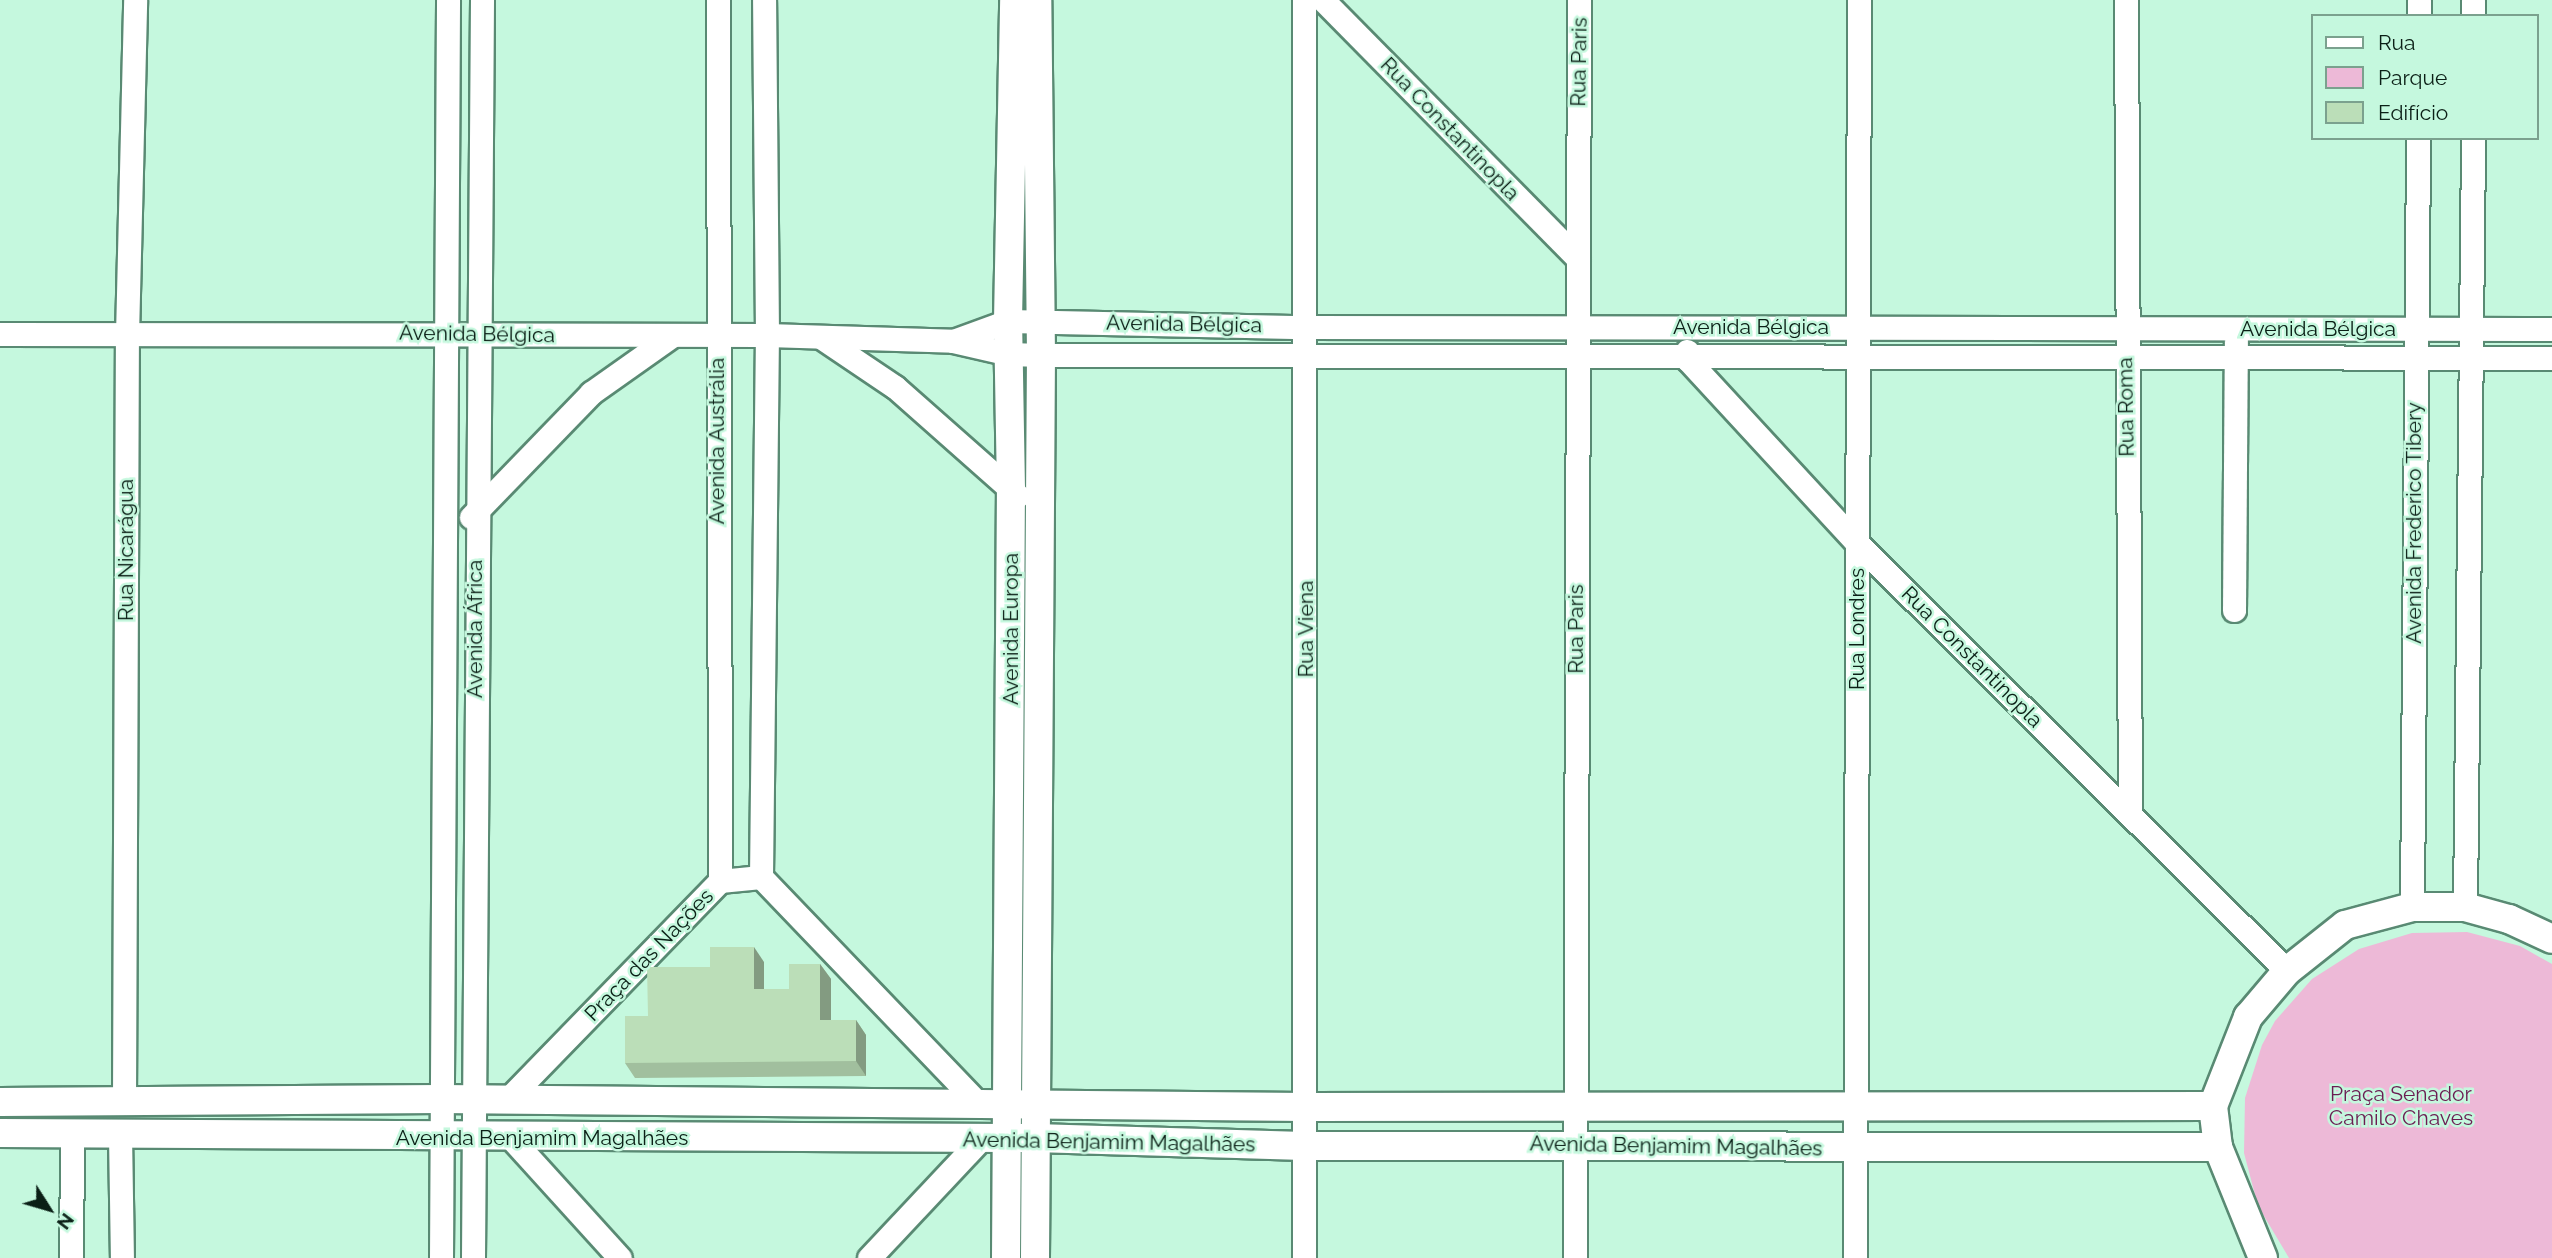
<!DOCTYPE html>
<meta charset="utf-8">
<style>
body{margin:0}
#map{position:relative;width:2552px;height:1258px;overflow:hidden;background:#c5f8de;font-family:Raleway,sans-serif}
div>[style]{position:absolute}
.green>*{inset:0;background:#edb9d7}
.roads{filter:drop-shadow(2px 0 #598a73) drop-shadow(-2px 0 #598a73) drop-shadow(0 2px #598a73) drop-shadow(0 -2px #598a73)}
.minor>*{height:23px;margin:-11.5px;padding:0 11.5px;transform-origin:11.5px;border-radius:11.5px;background:#fff}
.major>*{height:28px;margin:-14px;padding:0 14px;transform-origin:14px;border-radius:14px;background:#fff}
.wall>*{inset:0;background:#a1bf9e}
.shaded-wall>*{inset:0;background:#839b81}
.building>*{inset:0;background:#bbdeb8}
span{translate:-50% -50%;white-space:nowrap;text-align:center;line-height:1.15;-webkit-text-stroke:5px #c5f8de;paint-order:stroke}
.street-label{font-size:21px;color:#0b1f16}
.park-label{font-size:21px;color:#6b1c52}
.legend{position:absolute;left:2311px;top:14px;width:228px;height:126px;box-sizing:border-box;background:#c5f8de;border:2px solid #7ba18e;margin:0;padding:9px 12px;list-style:none;font-size:21px;color:#0b1f16}
.legend li{display:flex;align-items:center;gap:14px;height:35px}
.legend b{width:35px;border:2px solid #7ba18e}
.north{position:absolute;left:14px;top:1174px;width:70px;height:70px;-webkit-text-stroke:5px #c5f8de;paint-order:stroke;rotate:127deg;font-size:19px;font-weight:700;line-height:28px;text-align:center;color:#0b1f16}
.north::after{content:'';display:block;margin:auto;width:24px;height:32px;background:#0b1f16;clip-path:polygon(50% 0,100% 100%,50% 72%,0 100%)}
</style>
<div id="map">
<div class="green">
<i style="clip-path:polygon(2467px 932px,2520px 946px,2552px 964px,2552px 1258px,2289px 1258px,2258px 1206px,2244px 1153px,2245px 1098px,2262px 1045px,2275px 1021px,2312px 979px,2359px 949px,2412px 933px)"></i>
</div>
<div class="roads">
<div class="minor">
<i style="left:718px;top:0;width:881px;rotate:89.87deg"></i>
<i style="left:1304px;top:0;width:1258px;rotate:90deg"></i>
<i style="left:1323px;top:0;width:362px;rotate:45.4deg"></i>
<i style="left:2126px;top:0;width:813px;rotate:89.72deg"></i>
<i style="left:2419px;top:16px;width:16px;rotate:-90deg"></i>
<i style="left:2473px;top:16px;width:16px;rotate:-90deg"></i>
<i style="left:0;top:334px;width:767px;rotate:0.07deg"></i>
<i style="left:767px;top:335px;width:186px;rotate:1.8deg"></i>
<i style="left:953px;top:341px;width:57px;rotate:13.1deg"></i>
<i style="left:1009px;top:354px;width:32px;rotate:2deg"></i>
<i style="left:1041px;top:355px;width:1511px;rotate:0.11deg"></i>
<i style="left:822px;top:338px;width:88px;rotate:33.9deg"></i>
<i style="left:895px;top:387px;width:164px;rotate:41.5deg"></i>
<i style="left:953px;top:341px;width:59px;rotate:-20deg"></i>
<i style="left:1008px;top:321px;width:297px;rotate:1.2deg"></i>
<i style="left:1305px;top:327px;width:1247px;rotate:0.09deg"></i>
<i style="left:1687px;top:351px;width:9px;rotate:84deg"></i>
<i style="left:1688px;top:360px;width:249px;rotate:47.3deg"></i>
<i style="left:1857px;top:543px;width:607px;rotate:44.87deg"></i>
<i style="left:471px;top:517px;width:173px;rotate:-45.9deg"></i>
<i style="left:591px;top:393px;width:97px;rotate:-35.3deg"></i>
<i style="left:2234px;top:610px;width:268px;rotate:-89.6deg"></i>
<i style="left:761px;top:877px;width:542px;rotate:-89.37deg"></i>
<i style="left:767px;top:335px;width:335px;rotate:-90.5deg"></i>
<i style="left:2412px;top:907px;width:769px;rotate:-89.55deg"></i>
<i style="left:2465px;top:907px;width:769px;rotate:-89.4deg"></i>
<i style="left:508px;top:1099px;width:304px;rotate:-45.8deg"></i>
<i style="left:720px;top:881px;width:41px;rotate:-5.6deg"></i>
<i style="left:761px;top:877px;width:310px;rotate:46.2deg"></i>
<i style="left:124px;top:1101px;width:766px;rotate:-89.78deg"></i>
<i style="left:127px;top:335px;width:335px;rotate:-88.6deg"></i>
<i style="left:120px;top:1134px;width:124px;rotate:89.1deg"></i>
<i style="left:511px;top:1138px;width:162px;rotate:47.8deg"></i>
<i style="left:71px;top:1258px;width:124px;rotate:-89.5deg"></i>
<i style="left:441px;top:1258px;width:1258px;rotate:-89.68deg"></i>
<i style="left:473px;top:1258px;width:1258px;rotate:-89.59deg"></i>
<i style="left:869px;top:1258px;width:162px;rotate:-46.8deg"></i>
<i style="left:1575px;top:1258px;width:1258px;rotate:-89.82deg"></i>
<i style="left:1855px;top:1258px;width:1258px;rotate:-89.82deg"></i>
</div>
<div class="major">
<i style="left:0;top:1102px;width:440px;rotate:-0.4deg"></i>
<i style="left:440px;top:1099px;width:865px;rotate:0.53deg"></i>
<i style="left:1305px;top:1107px;width:908px;rotate:-0.06deg"></i>
<i style="left:0;top:1133px;width:1035px;rotate:0.28deg"></i>
<i style="left:1035px;top:1138px;width:269px;rotate:1.7deg"></i>
<i style="left:1304px;top:1146px;width:914px;rotate:0.06deg"></i>
<i style="left:1006px;top:1258px;width:769px;rotate:-89.63deg"></i>
<i style="left:1011px;top:489px;width:168px;rotate:-91deg"></i>
<i style="left:1008px;top:321px;width:321px;rotate:-88.9deg"></i>
<i style="left:1035px;top:1258px;width:903px;rotate:-89.62deg"></i>
<i style="left:1041px;top:355px;width:355px;rotate:-90.6deg"></i>
<i style="left:2263px;top:1258px;width:120px;rotate:-112.1deg"></i>
<i style="left:2218px;top:1147px;width:41px;rotate:-97deg"></i>
<i style="left:2213px;top:1106px;width:96px;rotate:-68.5deg"></i>
<i style="left:2248px;top:1017px;width:60px;rotate:-49.7deg"></i>
<i style="left:2287px;top:971px;width:74px;rotate:-38.4deg"></i>
<i style="left:2345px;top:925px;width:69px;rotate:-15deg"></i>
<i style="left:2412px;top:907px;width:53px"></i>
<i style="left:2465px;top:907px;width:46px;rotate:15.3deg"></i>
<i style="left:2509px;top:919px;width:47px;rotate:24.9deg"></i>
</div>
</div>
<div class="wall">
<i style="clip-path:polygon(764px 962px,764px 989px,789px 989px,820px 964px,831px 979px,831px 1020px,856px 1020px,866px 1035px,866px 1076px,635px 1078px,625px 1063px,648px 1016px,710px 967px)"></i>
</div>
<div class="shaded-wall">
<i style="clip-path:polygon(754px 947px,764px 962px,764px 1004px,754px 989px)"></i>
<i style="clip-path:polygon(820px 964px,831px 979px,831px 1036px,820px 1020px)"></i>
<i style="clip-path:polygon(856px 1020px,866px 1035px,866px 1076px,856px 1061px)"></i>
</div>
<div class="building">
<i style="clip-path:polygon(710px 947px,754px 947px,754px 989px,789px 989px,789px 964px,820px 964px,820px 1020px,856px 1020px,856px 1061px,625px 1063px,625px 1016px,648px 1016px,647px 967px,710px 967px)"></i>
</div>
<div class="street-label">
<span style="left:1579px;top:62px;rotate:-89deg">Rua Paris</span>
<span style="left:1450px;top:129px;rotate:46deg">Rua Constantinopla</span>
<span style="left:1184px;top:324px;rotate:1deg">Avenida Bélgica</span>
<span style="left:1751px;top:327px">Avenida Bélgica</span>
<span style="left:2318px;top:329px">Avenida Bélgica</span>
<span style="left:477px;top:334px;rotate:1deg">Avenida Bélgica</span>
<span style="left:2126px;top:407px;rotate:-91deg">Rua Roma</span>
<span style="left:717px;top:441px;rotate:-90deg">Avenida Austrália</span>
<span style="left:2414px;top:523px;rotate:-90deg">Avenida Frederico Tibery</span>
<span style="left:126px;top:550px;rotate:-90deg">Rua Nicarágua</span>
<span style="left:475px;top:629px;rotate:-90deg">Avenida África</span>
<span style="left:1011px;top:629px;rotate:-90deg">Avenida Europa</span>
<span style="left:1306px;top:629px;rotate:-90deg">Rua Viena</span>
<span style="left:1576px;top:629px;rotate:-90deg">Rua Paris</span>
<span style="left:1857px;top:629px;rotate:-90deg">Rua Londres</span>
<span style="left:1972px;top:657px;rotate:45deg">Rua Constantinopla</span>
<span style="left:649px;top:955px;rotate:-46deg">Praça das Nações</span>
<span style="left:542px;top:1138px">Avenida Benjamim Magalhães</span>
<span style="left:1109px;top:1142px;rotate:1deg">Avenida Benjamim Magalhães</span>
<span style="left:1676px;top:1146px;rotate:1deg">Avenida Benjamim Magalhães</span>
</div>
<div class="park-label">
<span style="left:2401px;top:1106px">Praça Senador<br>Camilo Chaves</span>
</div>
<ul class="legend">
<li><b style="height:9px;background:#fff"></b>Rua</li>
<li><b style="height:19px;background:#edb9d7"></b>Parque</li>
<li><b style="height:19px;background:#bbdeb8"></b>Edifício</li>
</ul>
<div class="north">N</div>
</div>
